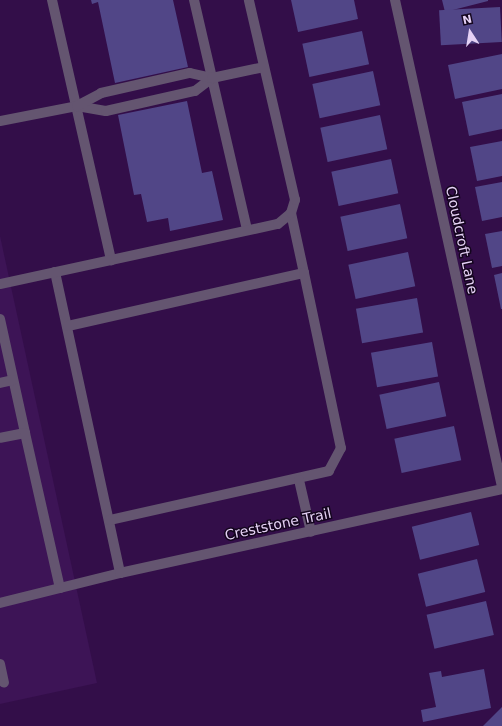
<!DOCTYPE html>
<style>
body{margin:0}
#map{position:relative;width:502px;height:726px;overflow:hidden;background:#330e49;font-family:"DejaVu Sans",sans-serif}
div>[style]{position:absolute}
.built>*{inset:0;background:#3d1456}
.building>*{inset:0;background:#514687;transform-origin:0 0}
.minor>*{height:10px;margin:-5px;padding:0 5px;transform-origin:5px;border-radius:5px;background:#645570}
span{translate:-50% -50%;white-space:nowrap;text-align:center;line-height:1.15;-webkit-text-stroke:3px #14061e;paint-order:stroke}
.street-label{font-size:14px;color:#e5d1f5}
.north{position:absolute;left:450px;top:12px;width:40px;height:40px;-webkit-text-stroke:3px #14061e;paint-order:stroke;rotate:348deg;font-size:11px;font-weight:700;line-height:16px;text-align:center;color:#e5d1f5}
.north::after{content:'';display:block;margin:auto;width:14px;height:18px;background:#e5d1f5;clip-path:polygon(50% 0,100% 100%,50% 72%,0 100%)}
</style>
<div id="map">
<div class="built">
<i style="clip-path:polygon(0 236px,97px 683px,0 704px)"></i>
</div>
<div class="building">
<i style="clip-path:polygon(91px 0,173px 0,188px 67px,115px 83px,98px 2px,92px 4px)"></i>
<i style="clip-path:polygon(291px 0,354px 0,358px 19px,298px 32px)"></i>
<i style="clip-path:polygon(442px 0,488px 0,488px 1px,445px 12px)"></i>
<i style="left:500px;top:7px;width:35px;height:61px;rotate:87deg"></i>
<i style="left:362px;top:31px;width:34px;height:61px;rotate:78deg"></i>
<i style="clip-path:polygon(502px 54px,502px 89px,455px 99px,448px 65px)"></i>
<i style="left:373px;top:71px;width:35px;height:62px;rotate:78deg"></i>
<i style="clip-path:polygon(502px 94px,502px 129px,469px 136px,462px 102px)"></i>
<i style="clip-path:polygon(187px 101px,202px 173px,212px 171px,223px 220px,170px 231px,168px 218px,147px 222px,141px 194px,134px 195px,118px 115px)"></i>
<i style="left:380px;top:115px;width:35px;height:61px;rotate:78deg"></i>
<i style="clip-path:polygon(502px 141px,502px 176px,477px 181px,470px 147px)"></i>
<i style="left:391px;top:159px;width:35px;height:61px;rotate:78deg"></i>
<i style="clip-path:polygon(502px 182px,502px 217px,482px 221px,475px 187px)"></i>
<i style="left:400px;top:204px;width:35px;height:61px;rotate:78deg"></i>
<i style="clip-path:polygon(502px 231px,502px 266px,492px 268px,485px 234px)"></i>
<i style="left:408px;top:252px;width:35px;height:61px;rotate:78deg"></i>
<i style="clip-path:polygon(502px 273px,502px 309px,501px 309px,494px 275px)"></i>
<i style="left:417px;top:298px;width:35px;height:62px;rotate:80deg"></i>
<i style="left:432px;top:342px;width:35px;height:62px;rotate:80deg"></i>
<i style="left:439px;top:382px;width:35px;height:61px;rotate:78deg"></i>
<i style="left:454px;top:426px;width:35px;height:61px;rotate:78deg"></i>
<i style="left:471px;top:512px;width:34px;height:61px;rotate:76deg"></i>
<i style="left:477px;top:559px;width:34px;height:61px;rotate:76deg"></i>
<i style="left:486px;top:601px;width:35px;height:61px;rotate:77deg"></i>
<i style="clip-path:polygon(484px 669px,491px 708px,423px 722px,421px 710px,436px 707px,429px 673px,441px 671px,442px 677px)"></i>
<i style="clip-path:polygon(502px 707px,502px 726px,483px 726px)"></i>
</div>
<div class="minor">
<i style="left:52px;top:0;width:267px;rotate:77.2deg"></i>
<i style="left:194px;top:0;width:236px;rotate:77deg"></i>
<i style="left:395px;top:0;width:498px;rotate:77.6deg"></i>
<i style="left:77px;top:106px;width:29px;rotate:10deg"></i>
<i style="left:106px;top:111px;width:91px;rotate:-12.7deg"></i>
<i style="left:195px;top:91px;width:21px;rotate:-37deg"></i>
<i style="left:0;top:121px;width:78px;rotate:-11deg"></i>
<i style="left:77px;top:106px;width:27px;rotate:-28deg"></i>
<i style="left:101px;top:93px;width:91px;rotate:-12.7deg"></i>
<i style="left:190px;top:73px;width:23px;rotate:13deg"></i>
<i style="left:212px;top:78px;width:53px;rotate:-11.9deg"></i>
<i style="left:291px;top:213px;width:61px;rotate:77.8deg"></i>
<i style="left:55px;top:272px;width:308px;rotate:77.8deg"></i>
<i style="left:0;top:284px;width:284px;rotate:-12.2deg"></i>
<i style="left:278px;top:224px;width:17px;rotate:-40deg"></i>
<i style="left:291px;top:213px;width:14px;rotate:-73deg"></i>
<i style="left:295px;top:200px;width:205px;rotate:-103deg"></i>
<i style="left:0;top:319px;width:117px;rotate:77.6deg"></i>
<i style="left:25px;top:433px;width:25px;rotate:169deg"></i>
<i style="left:68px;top:326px;width:242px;rotate:-12.7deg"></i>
<i style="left:304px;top:273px;width:179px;rotate:78.1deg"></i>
<i style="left:341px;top:448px;width:26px;rotate:118deg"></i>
<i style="left:329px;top:471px;width:225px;rotate:167.4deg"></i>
<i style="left:0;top:383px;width:13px;rotate:-13deg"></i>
<i style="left:25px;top:433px;width:159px;rotate:77.3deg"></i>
<i style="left:299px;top:480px;width:53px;rotate:77deg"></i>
<i style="left:0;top:603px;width:124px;rotate:-14deg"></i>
<i style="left:120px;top:573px;width:391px;rotate:-12.4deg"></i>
<i style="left:0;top:664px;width:19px;rotate:78deg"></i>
</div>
<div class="street-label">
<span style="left:462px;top:240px;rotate:78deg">Cloudcroft Lane</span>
<span style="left:278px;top:524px;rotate:-12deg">Creststone Trail</span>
</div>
<div class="north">N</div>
</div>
